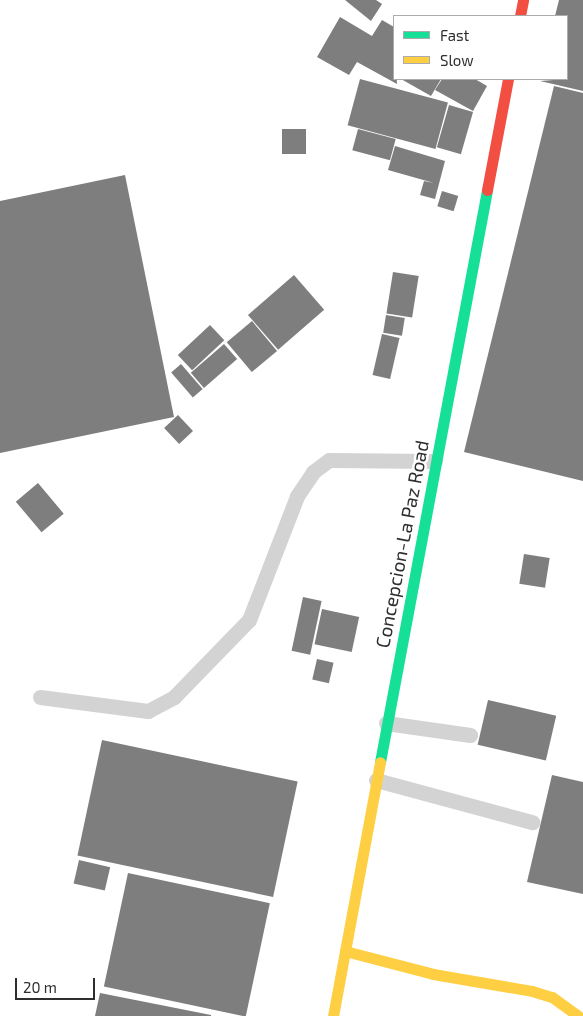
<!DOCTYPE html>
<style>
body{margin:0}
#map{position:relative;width:583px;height:1016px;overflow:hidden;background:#fff;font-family:"Exo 2",sans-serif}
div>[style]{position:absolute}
.building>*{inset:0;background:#7e7e7e;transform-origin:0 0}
.lane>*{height:15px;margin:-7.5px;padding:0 7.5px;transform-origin:7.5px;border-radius:7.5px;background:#d3d3d3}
.fast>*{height:11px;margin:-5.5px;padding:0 5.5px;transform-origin:5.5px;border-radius:5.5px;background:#16e098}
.slow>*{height:11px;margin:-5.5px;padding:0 5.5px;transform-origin:5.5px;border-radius:5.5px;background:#ffcf43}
.jam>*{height:11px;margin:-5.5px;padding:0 5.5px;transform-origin:5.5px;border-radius:5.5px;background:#f24e42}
span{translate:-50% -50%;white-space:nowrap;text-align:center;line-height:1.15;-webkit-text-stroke:5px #fff;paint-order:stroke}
.street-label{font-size:19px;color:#2e2e2e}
.legend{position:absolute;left:393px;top:15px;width:175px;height:65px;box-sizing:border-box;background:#fff;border:1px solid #ababab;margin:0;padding:6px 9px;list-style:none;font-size:15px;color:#2e2e2e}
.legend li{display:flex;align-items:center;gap:10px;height:25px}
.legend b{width:25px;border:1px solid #ababab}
.scale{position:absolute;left:15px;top:978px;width:80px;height:22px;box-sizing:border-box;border:2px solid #2e2e2e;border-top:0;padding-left:6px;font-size:15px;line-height:18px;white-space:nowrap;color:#2e2e2e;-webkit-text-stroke:4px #fff;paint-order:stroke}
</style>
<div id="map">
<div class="building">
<i style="clip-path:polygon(345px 0,376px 0,382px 4px,371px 21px)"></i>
<i style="clip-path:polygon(559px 0,583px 0,583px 91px,540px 81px,567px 79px,567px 16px,555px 16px)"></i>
<i style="clip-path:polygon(340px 17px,372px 36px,382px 20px,394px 27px,397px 84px,357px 62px,349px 75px,317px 57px)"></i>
<i style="left:360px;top:79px;width:91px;height:48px;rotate:15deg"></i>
<i style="clip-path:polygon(401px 79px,441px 79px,431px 96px)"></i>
<i style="clip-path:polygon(442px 79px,475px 79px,487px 86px,473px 111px,435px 90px)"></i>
<i style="clip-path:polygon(554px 86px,583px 93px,583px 481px,464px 452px)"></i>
<i style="left:449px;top:105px;width:25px;height:44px;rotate:16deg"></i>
<i style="left:282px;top:129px;width:24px;height:25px"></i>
<i style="left:358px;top:129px;width:39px;height:22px;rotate:15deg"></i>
<i style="clip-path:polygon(395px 146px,445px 161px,435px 199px,420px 195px,424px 181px,434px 183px,388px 170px)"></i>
<i style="clip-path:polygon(125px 175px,174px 417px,0 453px,0 201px)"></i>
<i style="left:442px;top:191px;width:17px;height:16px;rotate:17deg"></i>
<i style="left:393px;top:272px;width:26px;height:42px;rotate:9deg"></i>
<i style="left:294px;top:275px;width:46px;height:61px;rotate:49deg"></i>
<i style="left:386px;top:315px;width:19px;height:18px;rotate:9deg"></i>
<i style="left:252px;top:321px;width:39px;height:33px;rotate:50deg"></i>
<i style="left:210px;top:325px;width:21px;height:44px;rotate:47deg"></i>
<i style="left:382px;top:334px;width:18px;height:42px;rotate:13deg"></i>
<i style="left:224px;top:344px;width:20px;height:44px;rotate:49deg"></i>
<i style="left:181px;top:364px;width:33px;height:13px;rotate:49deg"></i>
<i style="left:178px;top:415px;width:22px;height:19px;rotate:47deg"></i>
<i style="left:38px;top:483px;width:40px;height:29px;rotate:50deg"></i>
<i style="left:524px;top:554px;width:26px;height:30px;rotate:9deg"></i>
<i style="left:303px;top:597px;width:19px;height:55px;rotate:12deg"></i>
<i style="left:322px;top:609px;width:38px;height:36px;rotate:12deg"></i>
<i style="left:317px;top:659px;width:17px;height:21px;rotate:13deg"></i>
<i style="left:488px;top:700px;width:70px;height:46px;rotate:13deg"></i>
<i style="left:102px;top:740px;width:200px;height:118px;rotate:12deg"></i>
<i style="clip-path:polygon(552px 775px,583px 782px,583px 894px,527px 882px)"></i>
<i style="left:79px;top:860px;width:32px;height:24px;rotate:13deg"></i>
<i style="left:128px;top:873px;width:145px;height:116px;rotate:12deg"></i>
<i style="clip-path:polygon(100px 993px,211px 1015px,211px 1016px,95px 1016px)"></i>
</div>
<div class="lane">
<i style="left:40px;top:697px;width:109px;rotate:7.4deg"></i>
<i style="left:148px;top:711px;width:30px;rotate:-28deg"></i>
<i style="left:174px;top:697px;width:107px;rotate:-45.8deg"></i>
<i style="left:249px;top:620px;width:133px;rotate:-68.8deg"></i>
<i style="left:297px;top:496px;width:29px;rotate:-56deg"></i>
<i style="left:313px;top:472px;width:20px;rotate:-37deg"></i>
<i style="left:329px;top:460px;width:106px;rotate:0.5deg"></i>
<i style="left:386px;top:723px;width:85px;rotate:8.1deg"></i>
<i style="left:376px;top:780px;width:162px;rotate:15.1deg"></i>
</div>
<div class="fast">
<i style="left:380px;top:762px;width:582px;rotate:-79.4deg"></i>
</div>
<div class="slow">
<i style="left:345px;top:951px;width:91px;rotate:14.6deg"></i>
<i style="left:433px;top:974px;width:100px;rotate:9.7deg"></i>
<i style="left:532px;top:991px;width:21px;rotate:17deg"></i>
<i style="left:552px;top:997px;width:32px;rotate:36deg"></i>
<i style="left:333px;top:1016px;width:258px;rotate:-79.5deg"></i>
</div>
<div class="jam">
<i style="left:520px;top:16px;width:16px;rotate:-79deg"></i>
<i style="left:487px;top:190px;width:113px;rotate:-79.3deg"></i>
</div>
<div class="street-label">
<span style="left:402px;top:544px;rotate:-79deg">Concepcion-La Paz Road</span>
</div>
<ul class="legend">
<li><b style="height:6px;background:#16e098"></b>Fast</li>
<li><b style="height:6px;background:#ffcf43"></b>Slow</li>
</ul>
<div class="scale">20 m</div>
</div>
